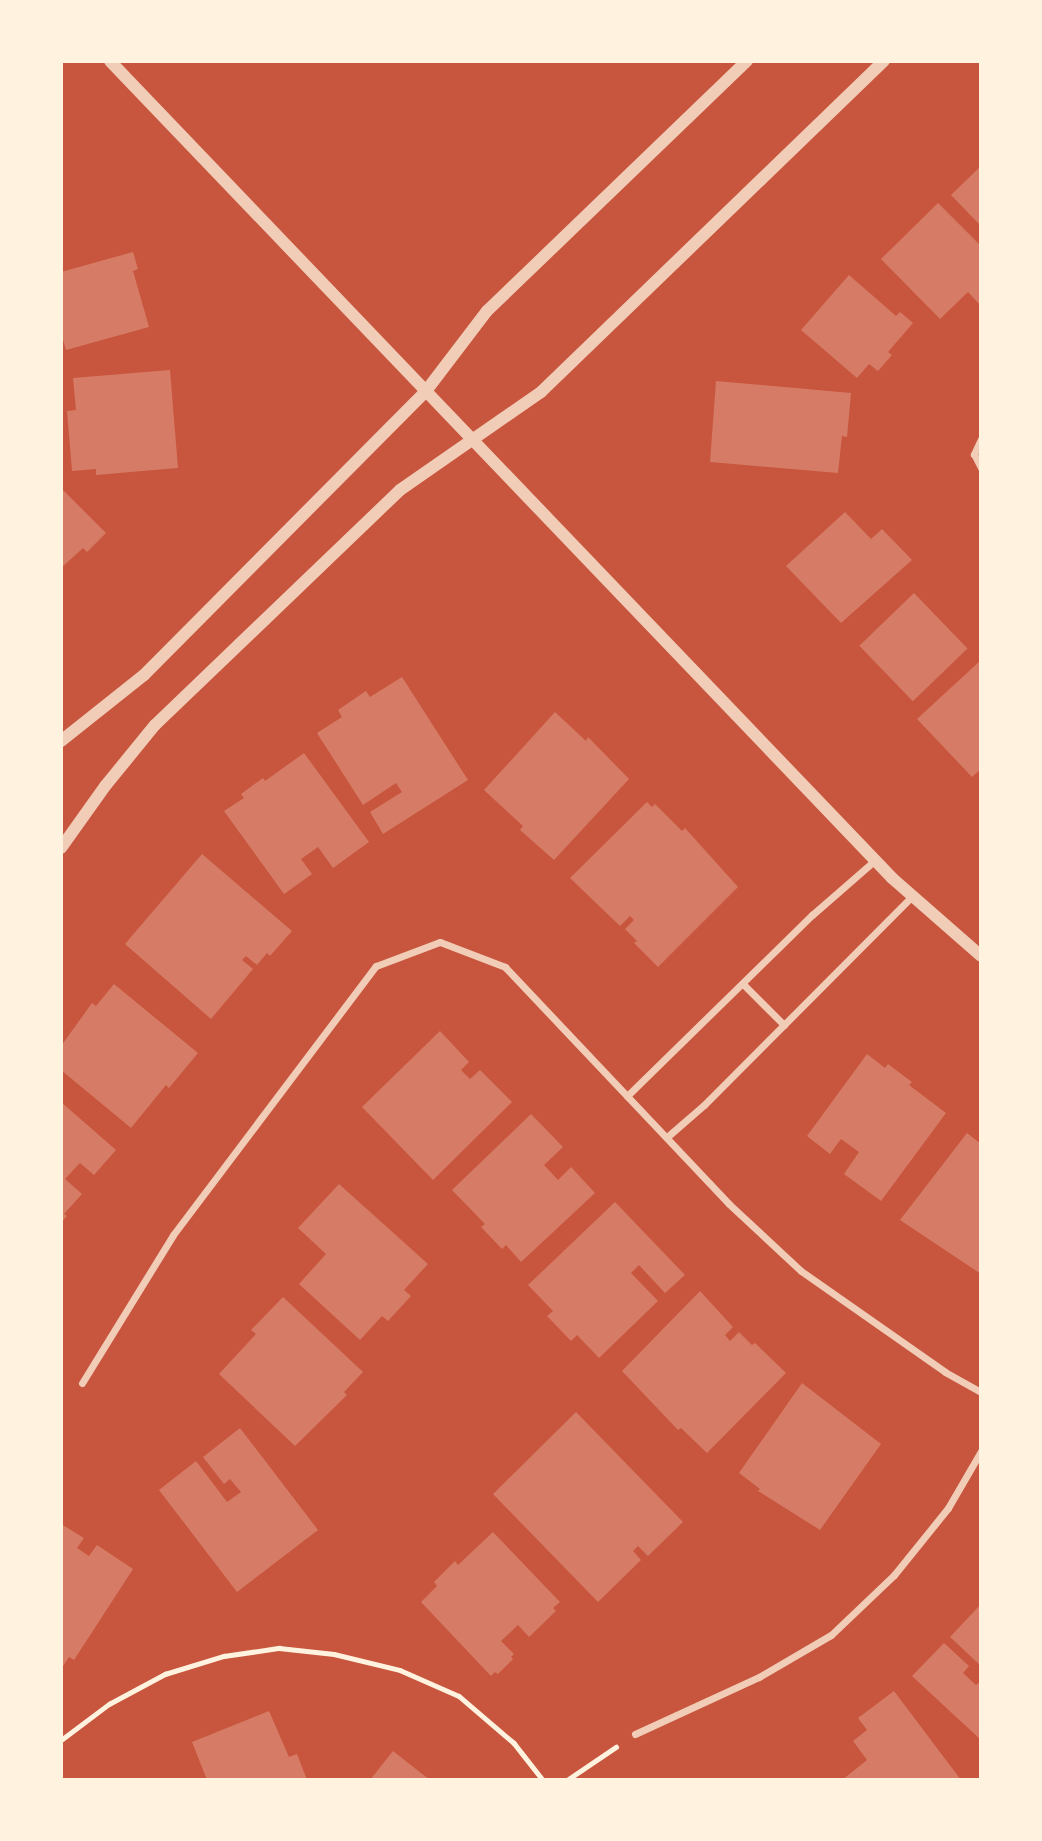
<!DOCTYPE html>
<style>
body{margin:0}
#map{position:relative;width:1042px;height:1841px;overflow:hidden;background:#c8553d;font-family:Karla,sans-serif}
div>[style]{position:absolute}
.building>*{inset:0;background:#d67c66;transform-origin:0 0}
.path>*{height:4.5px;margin:-2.25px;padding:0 2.25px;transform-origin:2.25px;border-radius:2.25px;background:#fff3e0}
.minor>*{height:7px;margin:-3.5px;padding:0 3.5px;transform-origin:3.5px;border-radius:3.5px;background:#f1ccb7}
.tertiary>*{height:12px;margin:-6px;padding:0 6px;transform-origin:6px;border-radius:6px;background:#f1ccb7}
span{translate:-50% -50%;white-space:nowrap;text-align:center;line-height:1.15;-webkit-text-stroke:5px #fff3e0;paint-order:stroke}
.frame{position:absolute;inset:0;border:63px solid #fff3e0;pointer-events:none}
</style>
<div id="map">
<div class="building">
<i style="clip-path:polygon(981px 166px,981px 226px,951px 195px)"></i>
<i style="clip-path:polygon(938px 203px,981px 246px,981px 306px,968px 292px,940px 319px,881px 259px)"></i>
<i style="clip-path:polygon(133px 252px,138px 269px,133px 271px,149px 327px,66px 350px,61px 333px,61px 272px)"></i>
<i style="clip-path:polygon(849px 275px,896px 316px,900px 312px,913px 323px,888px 352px,892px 355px,878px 371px,869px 364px,857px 378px,801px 330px)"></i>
<i style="clip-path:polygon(170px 370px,178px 468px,96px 475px,96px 469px,72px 471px,67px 411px,76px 410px,73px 378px)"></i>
<i style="clip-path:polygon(716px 381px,851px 393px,847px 437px,842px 436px,838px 473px,710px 462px)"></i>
<i style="clip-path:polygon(61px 488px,106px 533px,87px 552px,83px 548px,61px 568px)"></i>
<i style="clip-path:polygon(845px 512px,871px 539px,882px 529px,912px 560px,841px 623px,786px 566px)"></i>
<i style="left:914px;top:593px;width:77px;height:76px;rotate:46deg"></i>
<i style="clip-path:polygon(981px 660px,981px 769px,972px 777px,917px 719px)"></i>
<i style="clip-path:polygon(402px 677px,468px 780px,383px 834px,370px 812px,402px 792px,396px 783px,363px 805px,317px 733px,342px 717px,338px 710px,366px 691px,370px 697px)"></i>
<i style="clip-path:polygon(555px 712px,586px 741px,588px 737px,629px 779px,554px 860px,520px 830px,523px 826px,484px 790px)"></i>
<i style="clip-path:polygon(304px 753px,369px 842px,333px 868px,318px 847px,301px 859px,312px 874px,284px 894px,224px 811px,244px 798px,241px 794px,263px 778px,265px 781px)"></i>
<i style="clip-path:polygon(647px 802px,652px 807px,655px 804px,682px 831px,685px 828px,738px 887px,658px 967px,634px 943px,637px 941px,625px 929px,634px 920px,630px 916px,620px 926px,570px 878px)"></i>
<i style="clip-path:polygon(202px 854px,292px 931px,270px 956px,267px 953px,257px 965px,246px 956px,242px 960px,253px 969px,211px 1019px,125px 944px)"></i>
<i style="clip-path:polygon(114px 984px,198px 1053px,169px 1088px,166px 1085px,131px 1128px,61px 1070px,61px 1046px,92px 1003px,96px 1006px)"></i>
<i style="clip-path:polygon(440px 1031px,469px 1062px,461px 1070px,470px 1079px,480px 1070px,512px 1102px,433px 1180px,362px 1107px)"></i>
<i style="clip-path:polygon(867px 1054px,885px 1068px,888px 1064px,912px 1082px,909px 1085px,946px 1113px,881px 1201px,844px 1174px,859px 1152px,841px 1139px,830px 1154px,807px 1136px)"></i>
<i style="clip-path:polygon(61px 1102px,116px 1150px,94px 1175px,80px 1163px,65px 1179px,82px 1194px,64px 1214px,67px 1216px,61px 1223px)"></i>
<i style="clip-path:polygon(531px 1114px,563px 1147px,544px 1165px,558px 1180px,571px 1167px,595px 1193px,521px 1262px,506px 1245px,502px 1249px,481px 1227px,485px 1224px,452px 1190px)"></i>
<i style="clip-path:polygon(967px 1133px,981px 1144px,981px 1274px,900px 1220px)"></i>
<i style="clip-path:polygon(339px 1184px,428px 1264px,404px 1290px,411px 1296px,388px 1321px,382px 1316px,360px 1340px,299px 1284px,326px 1254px,298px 1228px)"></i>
<i style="clip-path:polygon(615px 1202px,685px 1275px,665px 1293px,639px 1265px,631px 1273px,658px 1301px,599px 1358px,577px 1335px,571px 1341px,547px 1316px,553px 1311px,528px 1285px)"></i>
<i style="clip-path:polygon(700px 1291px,733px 1327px,725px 1335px,730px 1341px,739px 1332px,752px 1345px,755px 1343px,786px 1373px,707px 1453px,681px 1428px,678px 1430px,622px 1371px)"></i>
<i style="clip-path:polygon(283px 1297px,363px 1372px,344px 1392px,347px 1395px,295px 1446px,219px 1374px,256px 1334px,251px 1330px)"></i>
<i style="clip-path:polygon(802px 1383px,881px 1444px,820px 1530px,758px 1491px,760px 1489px,739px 1473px)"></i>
<i style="clip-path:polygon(576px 1412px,683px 1522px,648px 1556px,638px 1546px,633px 1551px,641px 1560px,598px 1602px,493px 1494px)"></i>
<i style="clip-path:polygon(240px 1428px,318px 1530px,237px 1592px,159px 1490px,196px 1461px,227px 1502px,241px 1492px,230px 1479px,224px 1484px,203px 1457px)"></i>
<i style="clip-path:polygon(61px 1524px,84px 1538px,77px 1548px,89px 1556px,97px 1545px,133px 1569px,74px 1660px,69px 1657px,61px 1669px)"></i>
<i style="clip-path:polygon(493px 1532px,560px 1602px,553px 1608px,556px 1611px,529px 1637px,518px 1625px,501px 1641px,514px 1654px,511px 1657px,513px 1659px,498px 1674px,495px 1672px,491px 1676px,421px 1602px,437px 1586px,434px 1582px,455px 1561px,458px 1565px)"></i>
<i style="clip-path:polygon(981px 1604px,981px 1666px,950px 1637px)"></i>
<i style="clip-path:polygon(944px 1643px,969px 1666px,963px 1673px,976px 1685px,981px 1681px,981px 1740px,912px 1676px)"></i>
<i style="clip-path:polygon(894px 1691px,961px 1780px,842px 1780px,867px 1760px,853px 1741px,867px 1730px,858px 1718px)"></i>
<i style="clip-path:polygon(269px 1711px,289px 1757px,297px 1754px,307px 1780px,207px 1780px,192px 1742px)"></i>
<i style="clip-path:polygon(393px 1751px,426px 1777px,432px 1780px,370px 1780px)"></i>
</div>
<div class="path">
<i style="left:61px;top:1740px;width:60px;rotate:-36.9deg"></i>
<i style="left:109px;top:1704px;width:64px;rotate:-28.2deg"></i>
<i style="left:165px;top:1674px;width:62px;rotate:-17deg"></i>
<i style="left:224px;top:1656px;width:56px;rotate:-8.3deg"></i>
<i style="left:279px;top:1648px;width:55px;rotate:6.2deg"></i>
<i style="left:334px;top:1654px;width:68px;rotate:13.6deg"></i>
<i style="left:400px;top:1670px;width:64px;rotate:23.8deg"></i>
<i style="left:459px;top:1696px;width:72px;rotate:40.5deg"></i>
<i style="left:514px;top:1743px;width:47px;rotate:51.9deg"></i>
<i style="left:567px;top:1780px;width:59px;rotate:-34deg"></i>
</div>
<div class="minor">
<i style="left:981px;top:439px;width:17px;rotate:115deg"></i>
<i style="left:974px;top:454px;width:16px;rotate:63deg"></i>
<i style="left:743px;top:984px;width:58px;rotate:45deg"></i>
<i style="left:627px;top:1096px;width:259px;rotate:-44.4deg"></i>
<i style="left:812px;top:915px;width:84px;rotate:-41.1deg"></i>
<i style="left:667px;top:1137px;width:49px;rotate:-40.9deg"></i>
<i style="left:704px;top:1105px;width:295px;rotate:-45.1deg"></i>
<i style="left:82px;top:1383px;width:174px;rotate:-58.4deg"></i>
<i style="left:173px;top:1235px;width:337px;rotate:-53deg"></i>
<i style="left:376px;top:966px;width:68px;rotate:-20.6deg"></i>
<i style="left:440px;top:942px;width:70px;rotate:21deg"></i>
<i style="left:505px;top:967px;width:326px;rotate:46.6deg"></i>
<i style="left:729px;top:1204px;width:98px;rotate:42.9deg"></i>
<i style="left:801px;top:1271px;width:176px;rotate:35deg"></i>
<i style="left:945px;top:1372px;width:41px;rotate:29.1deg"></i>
<i style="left:635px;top:1734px;width:136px;rotate:-24.7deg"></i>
<i style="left:759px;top:1677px;width:83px;rotate:-30.3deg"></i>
<i style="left:831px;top:1635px;width:87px;rotate:-43.6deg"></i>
<i style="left:894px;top:1575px;width:86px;rotate:-51.1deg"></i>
<i style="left:948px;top:1508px;width:66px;rotate:-59.9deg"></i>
</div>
<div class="tertiary">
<i style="left:110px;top:61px;width:1131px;rotate:46.25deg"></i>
<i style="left:892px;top:878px;width:118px;rotate:41.2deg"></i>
<i style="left:61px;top:741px;width:106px;rotate:-38.5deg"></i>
<i style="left:144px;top:675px;width:400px;rotate:-45.2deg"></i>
<i style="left:426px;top:391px;width:101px;rotate:-52.7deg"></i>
<i style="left:487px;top:311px;width:361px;rotate:-43.9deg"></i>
<i style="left:61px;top:848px;width:77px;rotate:-54.5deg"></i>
<i style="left:106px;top:785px;width:77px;rotate:-50.8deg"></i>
<i style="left:155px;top:725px;width:339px;rotate:-43.8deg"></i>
<i style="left:400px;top:490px;width:172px;rotate:-34.8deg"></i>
<i style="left:541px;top:392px;width:477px;rotate:-44deg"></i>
</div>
<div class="frame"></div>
</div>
